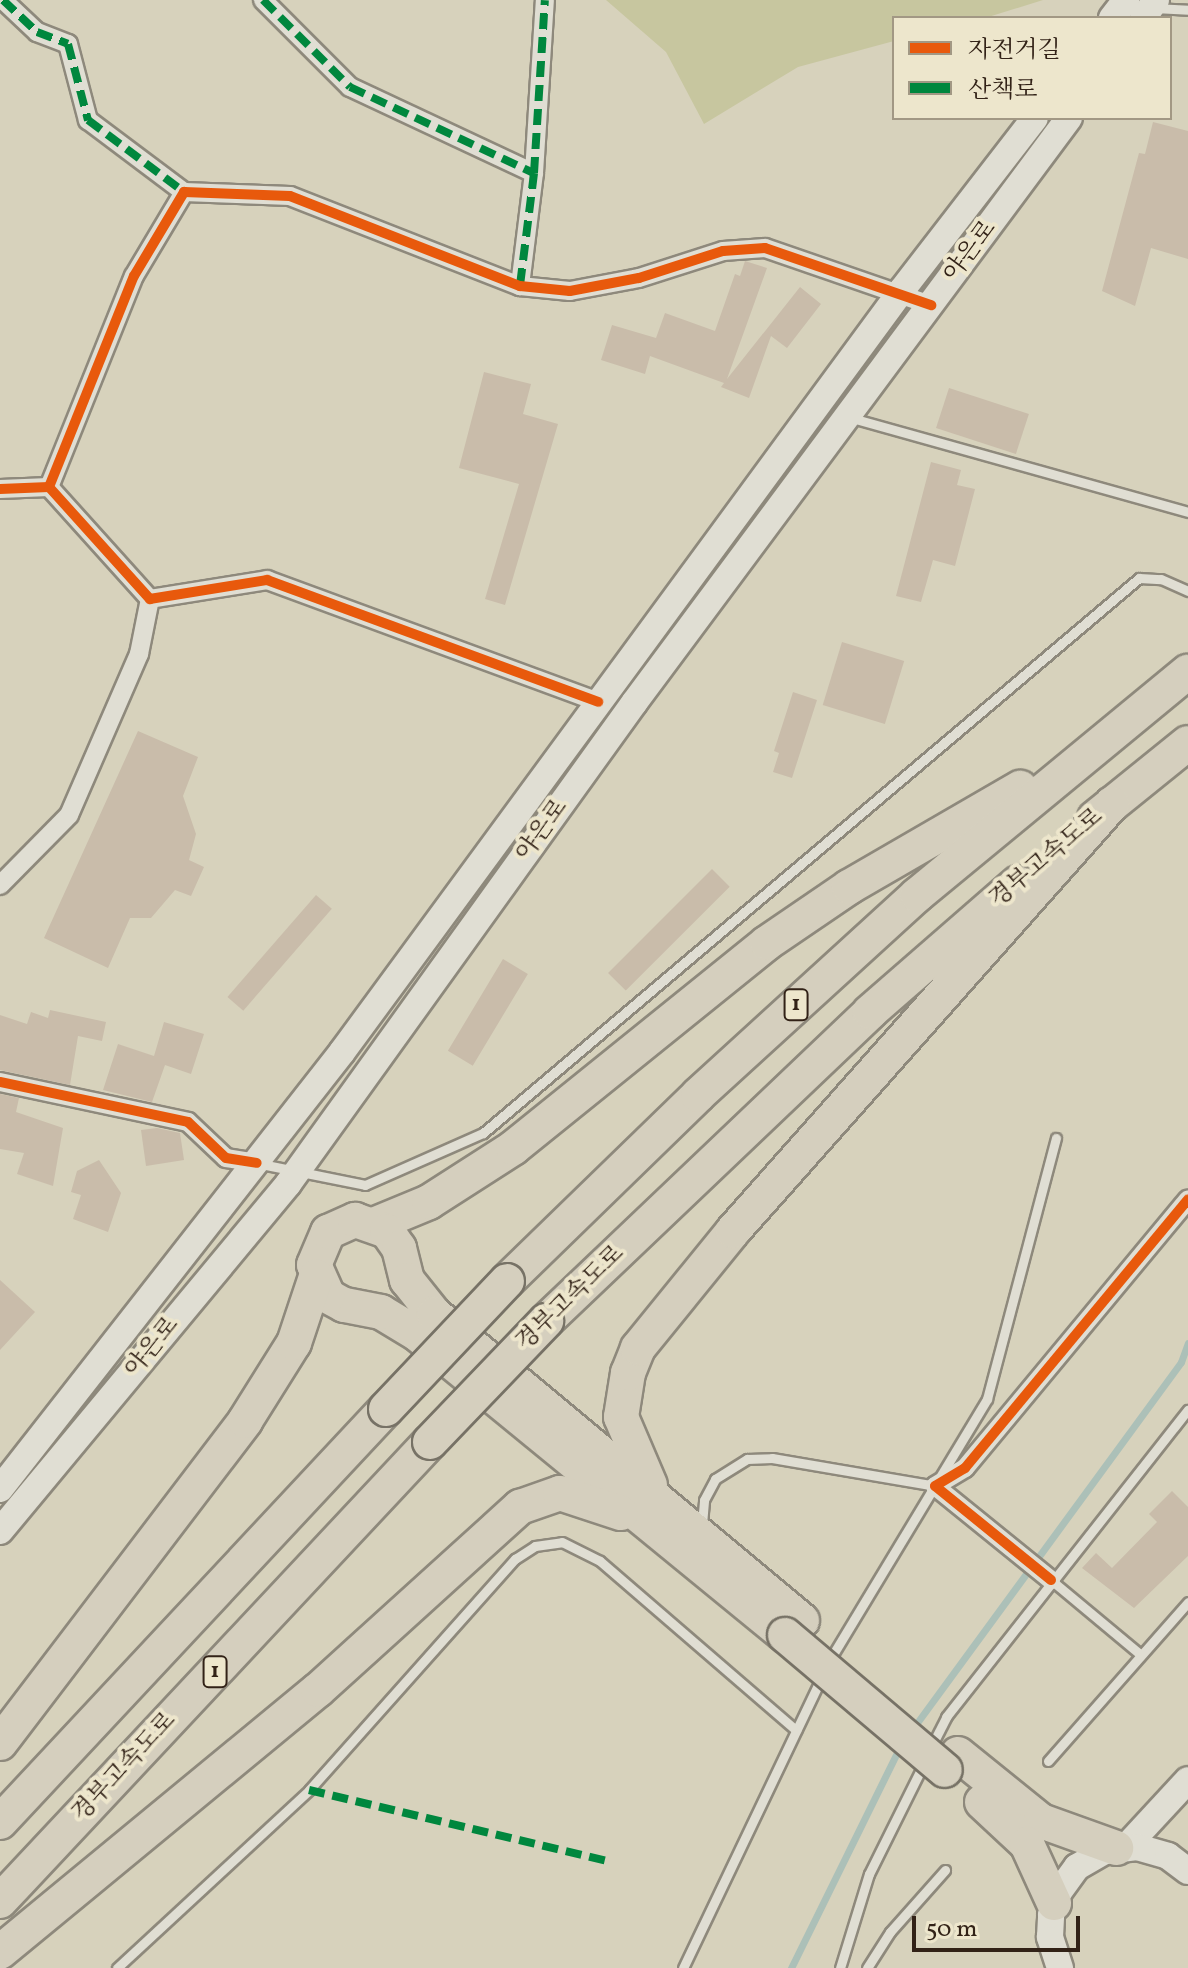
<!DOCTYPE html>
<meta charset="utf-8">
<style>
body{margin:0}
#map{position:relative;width:1188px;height:1968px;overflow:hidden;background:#d7d2bc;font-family:Vollkorn,"Noto Serif KR",serif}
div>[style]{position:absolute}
.green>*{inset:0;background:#c7c69f}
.stream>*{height:7px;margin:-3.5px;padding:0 3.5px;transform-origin:3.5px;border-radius:3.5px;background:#acc0b8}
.building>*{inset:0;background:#c9bcaa;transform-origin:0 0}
.roads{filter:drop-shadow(2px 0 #8e897c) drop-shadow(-2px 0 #8e897c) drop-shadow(0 2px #8e897c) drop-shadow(0 -2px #8e897c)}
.lane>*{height:9px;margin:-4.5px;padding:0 4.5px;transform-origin:4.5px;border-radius:4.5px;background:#e0ded3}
.street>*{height:18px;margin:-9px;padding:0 9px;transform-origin:9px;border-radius:9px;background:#e0ded3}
.secondary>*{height:26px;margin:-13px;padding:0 13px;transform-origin:13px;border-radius:13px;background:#e0ded3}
.highway>*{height:34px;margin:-17px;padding:0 17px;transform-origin:17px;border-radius:17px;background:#d5cfbe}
.bridges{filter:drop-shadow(2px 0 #777266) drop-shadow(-2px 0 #777266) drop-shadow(0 2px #777266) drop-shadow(0 -2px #777266)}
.highway-bridge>*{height:34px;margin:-17px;padding:0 17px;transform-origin:17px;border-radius:17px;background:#d5cfbe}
.quiet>*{height:8px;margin-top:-4px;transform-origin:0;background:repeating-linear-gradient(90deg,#00873e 0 16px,transparent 0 24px)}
.cycleway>*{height:10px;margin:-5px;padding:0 5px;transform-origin:5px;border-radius:5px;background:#e8590c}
span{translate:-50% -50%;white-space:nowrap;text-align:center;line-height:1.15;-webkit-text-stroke:8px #ede6cc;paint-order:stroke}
.shield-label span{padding:2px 6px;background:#ede6cc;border:2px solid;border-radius:6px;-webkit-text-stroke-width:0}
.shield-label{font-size:22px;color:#322217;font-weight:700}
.street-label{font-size:24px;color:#322217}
.legend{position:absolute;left:892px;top:16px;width:280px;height:104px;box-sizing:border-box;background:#ede6cc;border:2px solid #a29884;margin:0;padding:10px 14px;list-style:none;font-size:24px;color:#322217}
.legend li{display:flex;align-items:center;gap:16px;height:40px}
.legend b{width:40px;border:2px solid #a29884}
.scale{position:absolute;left:912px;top:1916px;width:168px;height:36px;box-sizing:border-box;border:4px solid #322217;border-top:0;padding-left:10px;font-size:24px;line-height:28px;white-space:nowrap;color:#322217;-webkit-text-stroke:6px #ede6cc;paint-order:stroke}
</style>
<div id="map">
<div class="green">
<i style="clip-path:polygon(606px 0,1043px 0,985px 18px,894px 18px,894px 41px,798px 67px,704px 124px,666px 52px)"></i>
</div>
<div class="stream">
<i style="left:911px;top:1731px;width:457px;rotate:-53.8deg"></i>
<i style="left:1181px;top:1362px;width:20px;rotate:-70deg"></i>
<i style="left:791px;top:1968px;width:250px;rotate:-63.8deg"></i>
</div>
<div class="building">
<i style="clip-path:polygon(1153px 122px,1188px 131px,1188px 259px,1151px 248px,1135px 306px,1102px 291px,1139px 153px,1145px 154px)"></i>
<i style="clip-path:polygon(745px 261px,767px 268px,727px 379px,800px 287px,821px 304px,787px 348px,771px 336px,749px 398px,721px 387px,724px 383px,650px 356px,645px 374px,601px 360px,612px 325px,656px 338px,665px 313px,715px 331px,735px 274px,740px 276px)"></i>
<i style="clip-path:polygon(484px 372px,531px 384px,523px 414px,558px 424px,505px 605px,485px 599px,519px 484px,459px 468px)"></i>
<i style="left:949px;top:388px;width:84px;height:42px;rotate:18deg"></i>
<i style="clip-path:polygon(931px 462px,961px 470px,957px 485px,975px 489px,955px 566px,933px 560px,921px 602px,896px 596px)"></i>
<i style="left:842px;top:642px;width:65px;height:66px;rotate:17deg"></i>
<i style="clip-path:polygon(793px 692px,817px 700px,792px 778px,773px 772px,779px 753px,774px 751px)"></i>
<i style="clip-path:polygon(138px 731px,198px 757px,183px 796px,196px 834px,189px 860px,204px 867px,191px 896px,175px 890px,151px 918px,130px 918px,108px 968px,44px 938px)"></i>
<i style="left:712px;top:869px;width:25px;height:147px;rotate:45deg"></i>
<i style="left:316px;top:895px;width:21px;height:135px;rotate:41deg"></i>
<i style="left:503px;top:959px;width:29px;height:107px;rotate:31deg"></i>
<i style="clip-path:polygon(50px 1010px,106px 1022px,102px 1041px,78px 1036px,70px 1085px,0 1070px,0 1015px,27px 1024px,31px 1012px,48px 1018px)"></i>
<i style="clip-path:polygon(164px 1022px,204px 1034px,191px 1074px,165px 1065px,152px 1102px,103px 1090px,118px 1044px,154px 1056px)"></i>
<i style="clip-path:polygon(0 1094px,19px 1098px,16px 1112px,63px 1128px,53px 1186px,17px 1174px,24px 1153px,0 1149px)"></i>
<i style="clip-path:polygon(157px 1128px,180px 1133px,184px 1160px,146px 1166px,141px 1130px)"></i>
<i style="clip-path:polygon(99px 1160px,121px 1193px,108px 1232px,73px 1219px,81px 1195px,71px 1192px,77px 1171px)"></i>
<i style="clip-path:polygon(0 1280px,35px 1312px,0 1350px)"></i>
<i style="clip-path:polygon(1172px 1491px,1188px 1507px,1188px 1556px,1134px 1608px,1082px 1568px,1096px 1553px,1112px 1568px,1157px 1522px,1149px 1514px)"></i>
</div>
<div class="roads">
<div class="lane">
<i style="left:1154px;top:8px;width:34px;rotate:3deg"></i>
<i style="left:848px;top:417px;width:353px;rotate:15.6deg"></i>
<i style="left:261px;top:1164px;width:106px;rotate:11.4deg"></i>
<i style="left:365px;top:1185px;width:129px;rotate:-23.8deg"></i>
<i style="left:483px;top:1133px;width:859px;rotate:-40.23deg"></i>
<i style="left:1139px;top:578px;width:22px;rotate:3deg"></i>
<i style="left:1161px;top:579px;width:30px;rotate:24deg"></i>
<i style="left:702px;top:1524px;width:24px;rotate:-85deg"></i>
<i style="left:704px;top:1500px;width:24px;rotate:-62deg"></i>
<i style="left:715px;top:1479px;width:38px;rotate:-32deg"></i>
<i style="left:747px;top:1459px;width:25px;rotate:-2deg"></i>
<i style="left:772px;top:1458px;width:165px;rotate:9.7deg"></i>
<i style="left:1051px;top:1580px;width:117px;rotate:39.8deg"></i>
<i style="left:829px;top:1661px;width:306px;rotate:-58.9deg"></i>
<i style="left:987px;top:1399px;width:270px;rotate:-75.2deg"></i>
<i style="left:931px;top:1747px;width:34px;rotate:-63deg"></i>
<i style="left:946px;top:1717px;width:391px;rotate:-51.8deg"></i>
<i style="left:1048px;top:1761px;width:212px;rotate:-48.6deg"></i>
<i style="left:117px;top:1968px;width:262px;rotate:-42.8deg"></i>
<i style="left:309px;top:1790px;width:310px;rotate:-48.3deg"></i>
<i style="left:515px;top:1559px;width:24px;rotate:-33deg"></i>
<i style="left:535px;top:1546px;width:27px;rotate:-8deg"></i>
<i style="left:562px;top:1542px;width:42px;rotate:26.6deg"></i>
<i style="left:600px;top:1561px;width:259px;rotate:40.8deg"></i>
<i style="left:683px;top:1968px;width:326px;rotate:-64.5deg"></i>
<i style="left:840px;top:1968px;width:98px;rotate:-72.9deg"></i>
<i style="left:869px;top:1874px;width:126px;rotate:-63.6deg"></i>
<i style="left:867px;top:1968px;width:43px;rotate:-57.4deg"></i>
<i style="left:890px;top:1932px;width:83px;rotate:-48.4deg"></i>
</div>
<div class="street">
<i style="left:3px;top:0;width:47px;rotate:43.3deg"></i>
<i style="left:37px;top:32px;width:33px;rotate:21deg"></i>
<i style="left:68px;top:44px;width:79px;rotate:75.3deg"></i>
<i style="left:88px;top:120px;width:120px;rotate:36.9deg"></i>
<i style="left:263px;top:0;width:123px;rotate:45deg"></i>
<i style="left:350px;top:87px;width:203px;rotate:25.1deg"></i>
<i style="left:534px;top:173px;width:114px;rotate:97.1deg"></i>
<i style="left:534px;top:173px;width:173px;rotate:-86.4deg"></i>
<i style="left:49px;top:487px;width:151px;rotate:48deg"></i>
<i style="left:150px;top:599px;width:119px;rotate:-9.2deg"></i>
<i style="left:267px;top:580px;width:353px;rotate:20.2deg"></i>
<i style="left:0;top:489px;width:49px;rotate:-2.3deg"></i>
<i style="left:49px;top:487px;width:227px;rotate:-68.1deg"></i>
<i style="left:134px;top:276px;width:98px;rotate:-59.2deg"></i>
<i style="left:184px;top:192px;width:106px;rotate:2.2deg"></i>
<i style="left:290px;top:196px;width:247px;rotate:21.4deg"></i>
<i style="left:520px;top:286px;width:50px;rotate:5.7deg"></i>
<i style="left:570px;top:291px;width:70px;rotate:-10.7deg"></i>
<i style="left:639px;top:278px;width:88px;rotate:-17.8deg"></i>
<i style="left:723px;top:251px;width:42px;rotate:-4.1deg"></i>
<i style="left:765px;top:248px;width:176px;rotate:19deg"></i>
<i style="left:0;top:885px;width:98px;rotate:-45.4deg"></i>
<i style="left:69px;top:815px;width:176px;rotate:-66.5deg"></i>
<i style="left:139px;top:654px;width:56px;rotate:-78.7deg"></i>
<i style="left:0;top:1082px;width:192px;rotate:12deg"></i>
<i style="left:188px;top:1122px;width:52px;rotate:43.5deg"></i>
<i style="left:226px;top:1158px;width:31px;rotate:9deg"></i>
<i style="left:1051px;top:1580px;width:149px;rotate:-141deg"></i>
<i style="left:935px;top:1486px;width:35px;rotate:-31deg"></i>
<i style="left:965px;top:1468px;width:349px;rotate:-50.3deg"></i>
</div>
<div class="secondary">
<i style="left:1112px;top:18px;width:23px;rotate:-52deg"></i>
<i style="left:1143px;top:18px;width:22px;rotate:-54deg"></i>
<i style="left:0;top:1489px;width:555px;rotate:-51.95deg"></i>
<i style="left:342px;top:1052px;width:946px;rotate:-53.69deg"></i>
<i style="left:902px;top:290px;width:217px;rotate:-52.3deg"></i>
<i style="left:0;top:1531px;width:451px;rotate:-50.3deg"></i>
<i style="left:288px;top:1184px;width:593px;rotate:-54.27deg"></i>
<i style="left:634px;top:703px;width:729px;rotate:-53.37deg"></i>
<i style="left:1126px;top:1847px;width:91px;rotate:-47.2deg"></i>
<i style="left:1060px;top:1968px;width:33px;rotate:-108deg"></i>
<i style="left:1050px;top:1937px;width:22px;rotate:-87deg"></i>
<i style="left:1051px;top:1915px;width:23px;rotate:-72deg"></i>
<i style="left:1058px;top:1893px;width:32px;rotate:-54deg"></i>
<i style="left:1077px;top:1867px;width:32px;rotate:-30deg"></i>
<i style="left:1105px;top:1851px;width:32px;rotate:-7deg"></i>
<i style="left:1137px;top:1847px;width:32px;rotate:16deg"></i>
<i style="left:1168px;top:1856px;width:25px;rotate:37deg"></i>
</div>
<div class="highway">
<i style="left:1095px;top:818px;width:119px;rotate:-38.9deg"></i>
<i style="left:376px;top:1224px;width:57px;rotate:-22.5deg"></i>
<i style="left:429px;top:1202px;width:100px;rotate:-32.7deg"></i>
<i style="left:513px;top:1148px;width:326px;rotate:-38.9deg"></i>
<i style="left:767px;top:943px;width:99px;rotate:-34.3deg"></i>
<i style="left:849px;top:887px;width:198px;rotate:-30.1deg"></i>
<i style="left:507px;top:1281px;width:267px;rotate:-44.2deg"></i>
<i style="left:698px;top:1095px;width:297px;rotate:-42.4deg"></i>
<i style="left:917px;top:895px;width:351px;rotate:-39.5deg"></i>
<i style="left:546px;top:1321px;width:448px;rotate:-43.6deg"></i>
<i style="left:870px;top:1012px;width:196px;rotate:-41.1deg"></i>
<i style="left:650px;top:1485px;width:74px;rotate:-113.1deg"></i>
<i style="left:621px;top:1417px;width:45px;rotate:-81deg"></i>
<i style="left:628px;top:1373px;width:27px;rotate:-68deg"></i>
<i style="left:638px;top:1348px;width:151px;rotate:-50.9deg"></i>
<i style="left:733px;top:1231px;width:571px;rotate:-48.41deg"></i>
<i style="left:785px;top:1635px;width:473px;rotate:-140.7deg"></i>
<i style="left:419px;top:1335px;width:44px;rotate:-148.8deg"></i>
<i style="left:381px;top:1312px;width:38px;rotate:-169deg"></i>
<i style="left:344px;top:1305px;width:18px;rotate:-151deg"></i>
<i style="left:328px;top:1296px;width:34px;rotate:-114deg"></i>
<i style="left:314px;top:1265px;width:36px;rotate:-67deg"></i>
<i style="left:328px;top:1232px;width:30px;rotate:-24deg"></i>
<i style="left:355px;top:1220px;width:34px;rotate:19deg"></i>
<i style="left:387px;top:1231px;width:21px;rotate:55deg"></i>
<i style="left:399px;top:1248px;width:33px;rotate:76deg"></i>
<i style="left:407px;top:1280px;width:43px;rotate:51.5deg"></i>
<i style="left:434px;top:1314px;width:479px;rotate:39.8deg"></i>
<i style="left:0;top:1743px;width:405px;rotate:-52.7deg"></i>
<i style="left:245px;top:1421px;width:92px;rotate:-57.9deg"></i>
<i style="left:294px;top:1343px;width:70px;rotate:-71.6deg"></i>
<i style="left:958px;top:1754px;width:107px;rotate:38.9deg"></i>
<i style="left:1041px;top:1821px;width:80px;rotate:19.8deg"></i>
<i style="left:982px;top:1802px;width:62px;rotate:43deg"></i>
<i style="left:1027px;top:1844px;width:65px;rotate:65.4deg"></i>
<i style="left:0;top:1822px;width:565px;rotate:-46.94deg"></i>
<i style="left:0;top:1901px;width:629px;rotate:-46.87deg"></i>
<i style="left:0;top:1952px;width:412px;rotate:-39.5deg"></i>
<i style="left:318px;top:1690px;width:273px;rotate:-42.2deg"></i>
<i style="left:520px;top:1507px;width:42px;rotate:-19.3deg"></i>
<i style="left:560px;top:1493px;width:64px;rotate:18.2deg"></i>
</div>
</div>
<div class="bridges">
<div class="highway-bridge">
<i style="left:386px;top:1409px;width:176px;rotate:-46.6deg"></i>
<i style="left:430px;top:1442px;width:168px;rotate:-46.2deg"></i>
<i style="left:785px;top:1635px;width:209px;rotate:40.2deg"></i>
</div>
</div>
<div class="quiet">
<i style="left:3px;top:0;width:47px;rotate:43.3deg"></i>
<i style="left:37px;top:32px;width:33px;rotate:21deg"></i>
<i style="left:68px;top:44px;width:79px;rotate:75.3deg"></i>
<i style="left:88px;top:120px;width:120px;rotate:36.9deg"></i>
<i style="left:263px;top:0;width:123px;rotate:45deg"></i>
<i style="left:350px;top:87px;width:203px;rotate:25.1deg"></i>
<i style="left:534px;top:173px;width:114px;rotate:97.1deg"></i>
<i style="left:534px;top:173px;width:173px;rotate:-86.4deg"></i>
<i style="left:309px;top:1790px;width:305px;rotate:13.4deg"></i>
</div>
<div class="cycleway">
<i style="left:49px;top:487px;width:151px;rotate:48deg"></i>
<i style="left:150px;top:599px;width:119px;rotate:-9.2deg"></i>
<i style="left:267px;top:580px;width:353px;rotate:20.2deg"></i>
<i style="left:0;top:489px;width:49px;rotate:-2.3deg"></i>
<i style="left:49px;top:487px;width:227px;rotate:-68.1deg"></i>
<i style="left:134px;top:276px;width:98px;rotate:-59.2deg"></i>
<i style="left:184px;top:192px;width:106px;rotate:2.2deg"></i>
<i style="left:290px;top:196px;width:247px;rotate:21.4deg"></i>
<i style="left:520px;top:286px;width:50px;rotate:5.7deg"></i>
<i style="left:570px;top:291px;width:70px;rotate:-10.7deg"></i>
<i style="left:639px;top:278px;width:88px;rotate:-17.8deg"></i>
<i style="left:723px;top:251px;width:42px;rotate:-4.1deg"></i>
<i style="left:765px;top:248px;width:176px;rotate:19deg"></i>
<i style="left:0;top:1082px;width:192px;rotate:12deg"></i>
<i style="left:188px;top:1122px;width:52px;rotate:43.5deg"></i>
<i style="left:226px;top:1158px;width:31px;rotate:9deg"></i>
<i style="left:1051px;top:1580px;width:149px;rotate:-141deg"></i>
<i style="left:935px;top:1486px;width:35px;rotate:-31deg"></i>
<i style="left:965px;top:1468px;width:349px;rotate:-50.3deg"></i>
</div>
<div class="shield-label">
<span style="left:796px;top:1005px">1</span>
<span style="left:215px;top:1672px">1</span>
</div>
<div class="street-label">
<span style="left:971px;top:252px;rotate:-53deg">야은로</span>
<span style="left:543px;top:831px;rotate:-54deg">야은로</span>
<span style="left:1047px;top:859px;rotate:-40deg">경부고속도로</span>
<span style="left:571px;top:1299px;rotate:-44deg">경부고속도로</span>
<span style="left:153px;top:1348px;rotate:-51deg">야은로</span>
<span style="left:125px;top:1768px;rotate:-47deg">경부고속도로</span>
</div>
<ul class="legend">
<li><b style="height:10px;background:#e8590c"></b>자전거길</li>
<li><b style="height:10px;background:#00873e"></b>산책로</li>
</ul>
<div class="scale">50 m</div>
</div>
